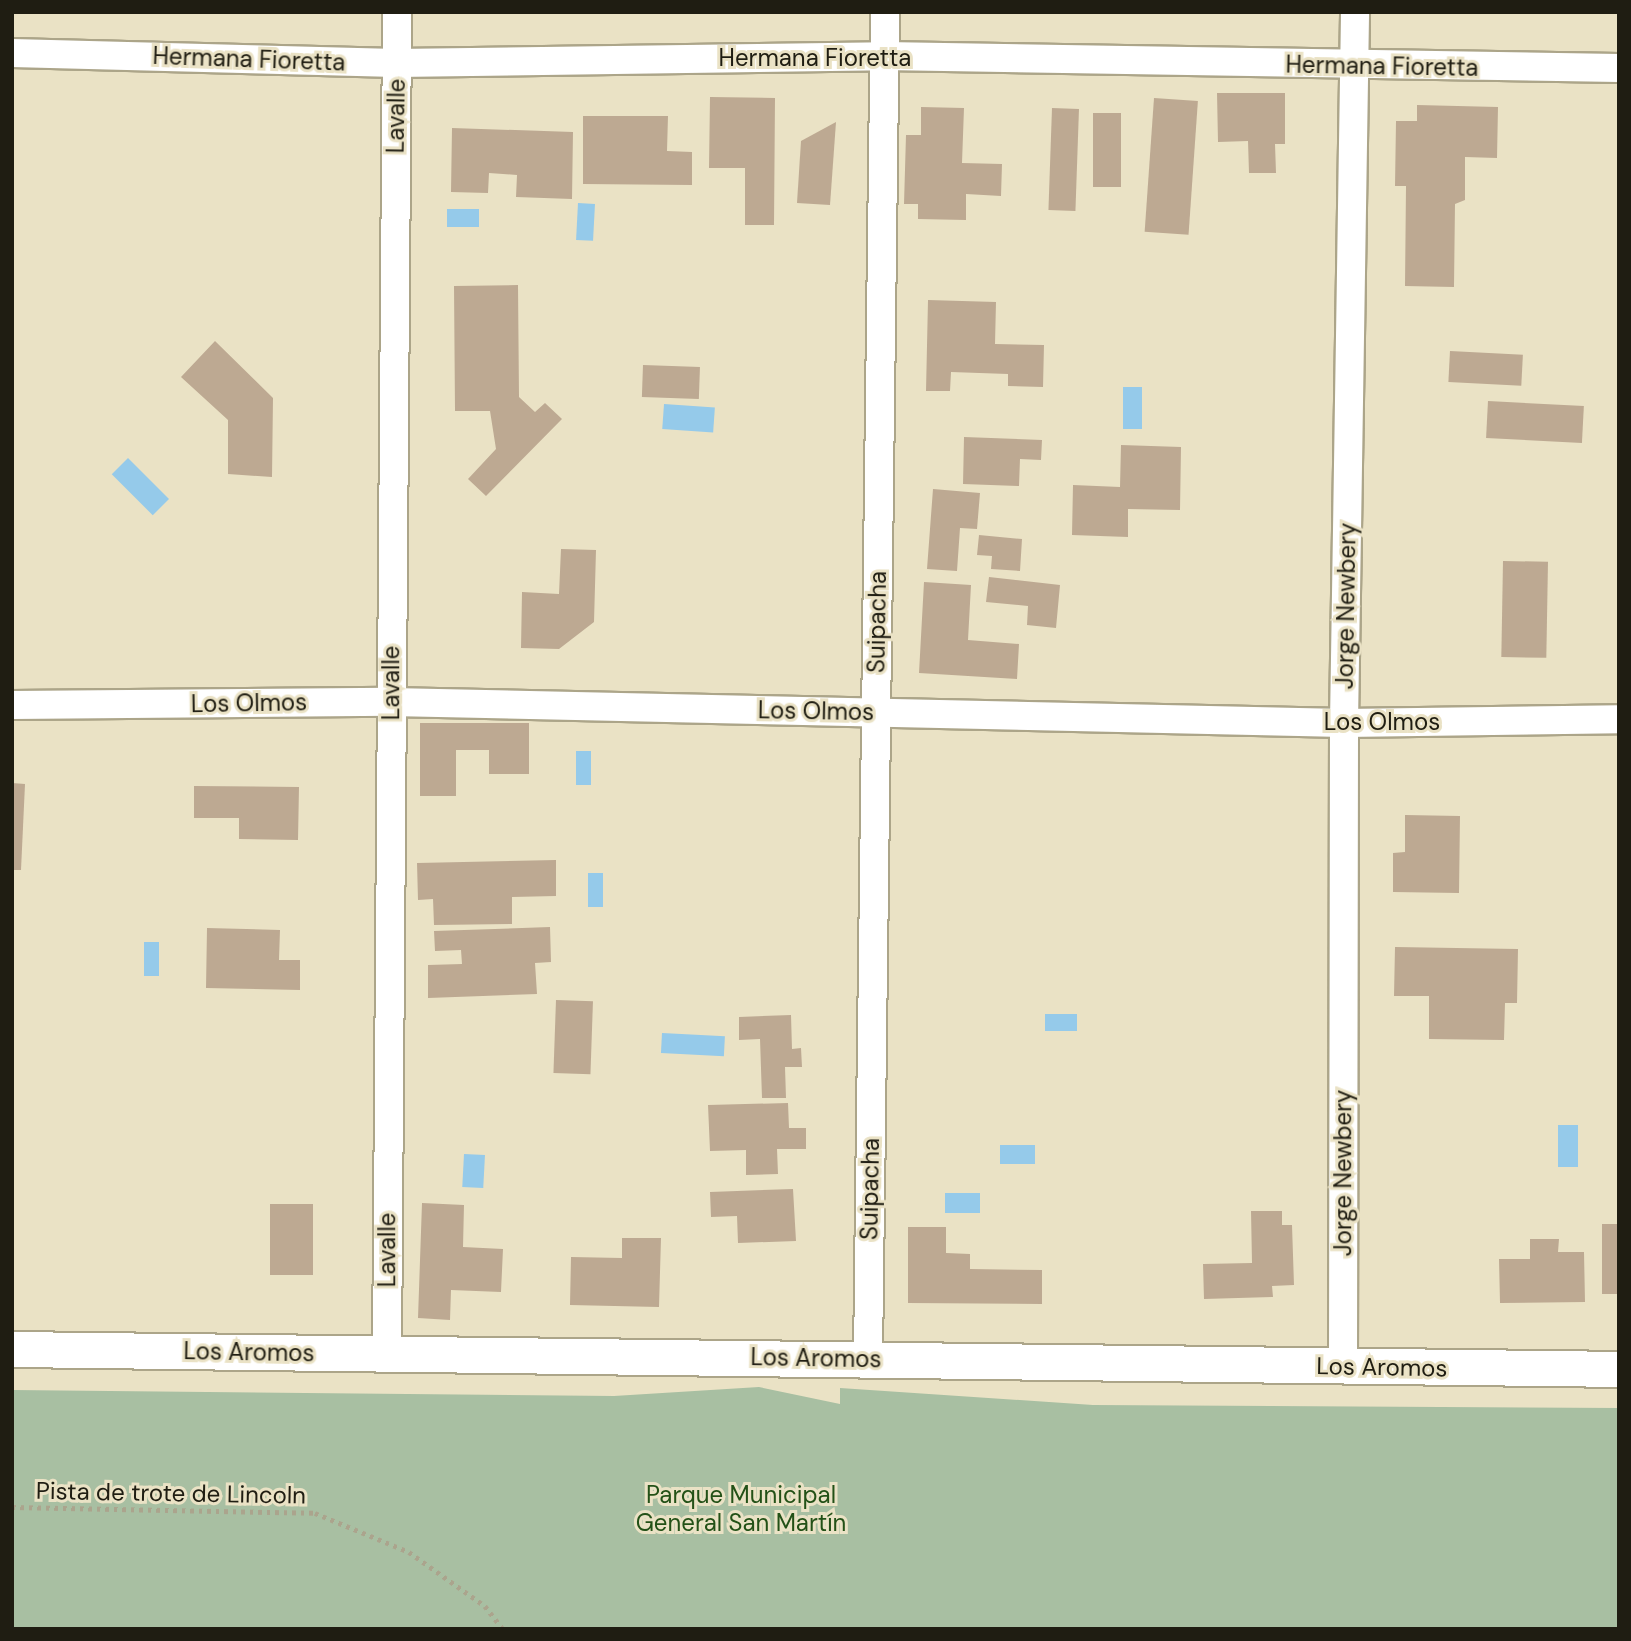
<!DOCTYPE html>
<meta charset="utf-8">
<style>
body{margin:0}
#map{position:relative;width:1631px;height:1641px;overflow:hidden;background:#eae2c5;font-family:"DM Sans",sans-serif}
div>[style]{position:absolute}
.green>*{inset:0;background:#a8bfa2}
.water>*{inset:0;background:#95caea;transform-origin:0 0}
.building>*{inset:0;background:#bda992;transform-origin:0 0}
.path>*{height:4.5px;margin-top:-2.25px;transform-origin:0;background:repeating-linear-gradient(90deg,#aba48d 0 3.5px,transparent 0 8.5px)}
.roads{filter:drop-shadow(2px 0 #aca589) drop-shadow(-2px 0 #aca589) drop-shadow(0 2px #aca589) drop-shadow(0 -2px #aca589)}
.minor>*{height:28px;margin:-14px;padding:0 14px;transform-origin:14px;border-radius:14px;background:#fff}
.tertiary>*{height:35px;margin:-17.5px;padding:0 17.5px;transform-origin:17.5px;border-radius:17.5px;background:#fff}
span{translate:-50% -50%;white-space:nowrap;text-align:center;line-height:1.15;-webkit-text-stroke:6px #eae2c5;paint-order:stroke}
.street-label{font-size:24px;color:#1f1d12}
.park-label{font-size:24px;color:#235117}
.frame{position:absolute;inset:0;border:14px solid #1f1d12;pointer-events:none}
</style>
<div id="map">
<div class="green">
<i style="clip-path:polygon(759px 1387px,840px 1404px,840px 1388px,1093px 1405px,1619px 1408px,1619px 1629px,12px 1629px,12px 1390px,614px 1396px)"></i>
</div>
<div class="water">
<i style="left:578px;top:203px;width:17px;height:37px;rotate:3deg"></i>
<i style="left:447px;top:209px;width:32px;height:18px"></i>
<i style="left:1123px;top:387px;width:19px;height:42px"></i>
<i style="left:664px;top:404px;width:51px;height:25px;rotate:4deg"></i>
<i style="left:128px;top:458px;width:58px;height:23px;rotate:45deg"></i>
<i style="left:576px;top:751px;width:15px;height:34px"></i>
<i style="left:588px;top:873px;width:15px;height:34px"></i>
<i style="left:144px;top:942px;width:15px;height:34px"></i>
<i style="left:1045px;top:1014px;width:32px;height:17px"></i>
<i style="left:662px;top:1033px;width:63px;height:20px;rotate:3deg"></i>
<i style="left:1558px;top:1125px;width:20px;height:42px"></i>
<i style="left:1000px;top:1145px;width:35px;height:19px"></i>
<i style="left:464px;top:1154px;width:21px;height:33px;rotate:3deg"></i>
<i style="left:945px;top:1193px;width:35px;height:20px"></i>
</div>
<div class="building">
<i style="clip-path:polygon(1217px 93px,1285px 93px,1285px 144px,1275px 144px,1276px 173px,1249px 173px,1248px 141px,1218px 142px)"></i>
<i style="clip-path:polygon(710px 97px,775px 98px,774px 225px,745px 225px,745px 168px,709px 168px)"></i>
<i style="left:1154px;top:98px;width:44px;height:134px;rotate:4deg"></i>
<i style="clip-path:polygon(1417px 105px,1498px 107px,1497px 158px,1465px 157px,1465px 200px,1455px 204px,1454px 287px,1405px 286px,1406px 186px,1395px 186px,1396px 121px,1417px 121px)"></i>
<i style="clip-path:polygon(921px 107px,964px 108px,962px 163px,1002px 164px,1001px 196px,966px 194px,966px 220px,918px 219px,918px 204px,904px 204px,906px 135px,921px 135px)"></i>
<i style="left:1052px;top:108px;width:27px;height:102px;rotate:2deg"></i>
<i style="left:1093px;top:113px;width:28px;height:74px"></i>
<i style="clip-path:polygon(583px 116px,668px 116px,667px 151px,692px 152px,692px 185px,583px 184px)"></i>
<i style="clip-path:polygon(836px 122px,830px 205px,797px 203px,801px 141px)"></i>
<i style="clip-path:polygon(452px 128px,573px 132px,572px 199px,516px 197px,517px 175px,489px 173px,488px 193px,451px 192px)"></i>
<i style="clip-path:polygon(518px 285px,519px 397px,535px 412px,545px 403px,562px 419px,486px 496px,468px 479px,496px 449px,490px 411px,455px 411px,454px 286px)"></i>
<i style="clip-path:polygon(928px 300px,996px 302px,995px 344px,1044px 345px,1043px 387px,1008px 386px,1008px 374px,951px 372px,950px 391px,926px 391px)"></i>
<i style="clip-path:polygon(215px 341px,273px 398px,272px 477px,228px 474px,228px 420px,181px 377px)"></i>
<i style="left:1450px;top:351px;width:73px;height:31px;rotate:3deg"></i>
<i style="left:643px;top:365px;width:57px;height:32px;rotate:2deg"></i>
<i style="left:1488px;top:401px;width:96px;height:37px;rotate:3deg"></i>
<i style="clip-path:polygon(964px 437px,1042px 440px,1041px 460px,1020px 459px,1019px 486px,963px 484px)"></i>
<i style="clip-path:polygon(1121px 445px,1181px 447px,1180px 510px,1128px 509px,1128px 537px,1072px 535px,1073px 485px,1120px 487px)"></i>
<i style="clip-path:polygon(933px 489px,980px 493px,977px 529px,960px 528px,957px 571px,927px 569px)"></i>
<i style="clip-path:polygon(979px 535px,1022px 539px,1020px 571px,991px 569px,992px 556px,977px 555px)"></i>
<i style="clip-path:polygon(561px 549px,596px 550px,594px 622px,559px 649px,521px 648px,522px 592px,559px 594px)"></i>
<i style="left:1503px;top:561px;width:45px;height:96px;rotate:1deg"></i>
<i style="clip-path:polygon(989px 577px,1060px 585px,1056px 628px,1027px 625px,1028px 606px,986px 602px)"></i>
<i style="clip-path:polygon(924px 582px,971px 585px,968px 640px,1019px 644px,1017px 679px,919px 673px)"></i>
<i style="clip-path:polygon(420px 723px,529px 723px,529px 774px,489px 774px,489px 750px,456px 750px,456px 796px,420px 796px)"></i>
<i style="clip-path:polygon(12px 783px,25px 784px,21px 870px,12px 870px)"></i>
<i style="clip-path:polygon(194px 786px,299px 787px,298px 840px,239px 839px,239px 818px,194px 818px)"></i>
<i style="clip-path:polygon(1405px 815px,1460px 816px,1459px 893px,1393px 892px,1393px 853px,1405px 852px)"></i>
<i style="clip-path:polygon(556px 860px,556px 896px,512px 897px,512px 924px,434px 925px,433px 899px,418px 900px,417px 863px)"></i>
<i style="clip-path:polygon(550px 927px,551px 962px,535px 963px,537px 994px,428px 998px,428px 965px,462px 964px,461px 950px,435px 951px,434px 931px)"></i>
<i style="clip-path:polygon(207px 928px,280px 930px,279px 960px,300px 960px,300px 990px,206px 988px)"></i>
<i style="clip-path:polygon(1395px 947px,1518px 949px,1517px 1003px,1505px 1003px,1504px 1040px,1429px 1039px,1429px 996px,1394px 996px)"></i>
<i style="left:556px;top:1000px;width:37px;height:73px;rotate:2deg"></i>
<i style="clip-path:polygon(791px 1015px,792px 1049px,801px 1048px,802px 1067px,785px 1067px,786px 1098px,762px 1098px,760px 1039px,739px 1040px,739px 1017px)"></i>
<i style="clip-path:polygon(788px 1103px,789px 1128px,806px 1128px,806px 1149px,777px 1149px,778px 1174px,746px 1175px,746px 1150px,710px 1151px,708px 1105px)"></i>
<i style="clip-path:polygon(793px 1189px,796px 1241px,738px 1243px,737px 1216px,711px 1217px,710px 1192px)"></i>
<i style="clip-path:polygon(422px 1203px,464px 1205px,463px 1247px,503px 1249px,501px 1292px,451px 1290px,450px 1320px,418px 1318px)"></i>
<i style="left:270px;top:1204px;width:43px;height:71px"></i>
<i style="clip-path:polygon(1251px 1211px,1282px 1211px,1282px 1225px,1292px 1225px,1294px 1285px,1272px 1286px,1273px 1297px,1204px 1299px,1203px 1264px,1252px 1263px)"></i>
<i style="left:1602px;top:1224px;width:17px;height:70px"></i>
<i style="clip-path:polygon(908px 1227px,946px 1227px,946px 1253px,970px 1254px,970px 1269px,1042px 1270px,1042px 1304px,908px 1303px)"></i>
<i style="clip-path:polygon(622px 1238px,661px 1238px,659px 1307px,570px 1305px,571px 1257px,622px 1258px)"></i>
<i style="clip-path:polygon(1530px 1239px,1559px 1239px,1558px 1252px,1584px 1252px,1585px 1302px,1500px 1303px,1499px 1259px,1530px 1259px)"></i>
</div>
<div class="path">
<i style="left:12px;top:1507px;width:303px;rotate:1.1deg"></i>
<i style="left:315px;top:1513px;width:102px;rotate:22.5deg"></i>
<i style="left:409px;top:1552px;width:93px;rotate:35.4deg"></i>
<i style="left:485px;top:1606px;width:29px;rotate:52deg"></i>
</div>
<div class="roads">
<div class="minor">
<i style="left:12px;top:53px;width:384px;rotate:1.5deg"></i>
<i style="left:396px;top:63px;width:488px;rotate:-0.8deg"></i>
<i style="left:884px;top:56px;width:735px;rotate:0.94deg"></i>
<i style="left:12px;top:705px;width:379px;rotate:-0.5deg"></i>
<i style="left:391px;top:702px;width:953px;rotate:1.26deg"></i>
<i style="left:1344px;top:723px;width:275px;rotate:-0.8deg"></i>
<i style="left:387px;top:1354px;width:1342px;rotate:-89.57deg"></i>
<i style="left:868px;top:1358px;width:1346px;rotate:-89.28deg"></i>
<i style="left:1343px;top:1367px;width:644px;rotate:-89.91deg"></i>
<i style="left:1344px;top:723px;width:711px;rotate:-89.11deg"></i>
</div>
<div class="tertiary">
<i style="left:12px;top:1349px;width:1607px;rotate:0.71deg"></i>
</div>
</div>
<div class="street-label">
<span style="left:815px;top:58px">Hermana Fioretta</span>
<span style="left:249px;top:59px;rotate:2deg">Hermana Fioretta</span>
<span style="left:1382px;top:66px;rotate:1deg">Hermana Fioretta</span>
<span style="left:396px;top:116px;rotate:-89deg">Lavalle</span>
<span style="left:1346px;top:606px;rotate:-89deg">Jorge Newbery</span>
<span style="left:877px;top:622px;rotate:-89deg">Suipacha</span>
<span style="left:391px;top:683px;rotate:-90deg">Lavalle</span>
<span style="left:249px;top:703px;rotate:-1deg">Los Olmos</span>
<span style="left:816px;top:711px;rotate:1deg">Los Olmos</span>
<span style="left:1382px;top:722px">Los Olmos</span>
<span style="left:1343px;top:1173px;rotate:-90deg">Jorge Newbery</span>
<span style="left:870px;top:1189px;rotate:-89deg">Suipacha</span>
<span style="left:387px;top:1250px;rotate:-90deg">Lavalle</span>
<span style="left:249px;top:1352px;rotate:1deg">Los Aromos</span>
<span style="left:816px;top:1358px;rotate:1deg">Los Aromos</span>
<span style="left:1382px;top:1367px;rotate:1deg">Los Aromos</span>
<span style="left:171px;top:1493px;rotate:1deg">Pista de trote de Lincoln</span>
</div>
<div class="park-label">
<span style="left:741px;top:1509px">Parque Municipal<br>General San Martín</span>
</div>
<div class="frame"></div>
</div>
